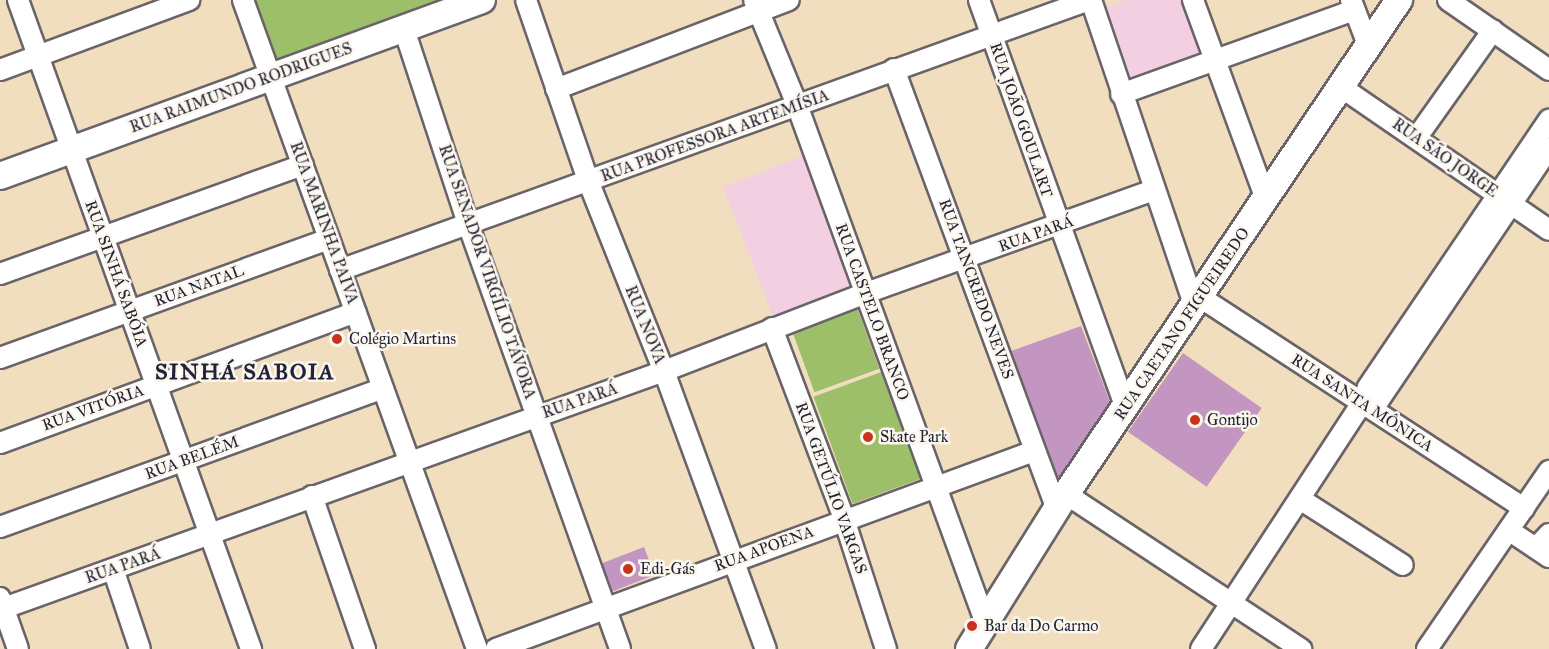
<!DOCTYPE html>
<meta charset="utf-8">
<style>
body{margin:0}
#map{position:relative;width:1549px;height:649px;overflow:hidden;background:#f1debf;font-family:"IM FELL Great Primer",serif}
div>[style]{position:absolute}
.built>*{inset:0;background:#f2cfe1;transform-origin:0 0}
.green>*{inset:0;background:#9dbf69;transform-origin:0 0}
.building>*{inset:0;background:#c396c2;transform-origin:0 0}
.roads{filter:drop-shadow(2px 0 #6a6469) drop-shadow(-2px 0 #6a6469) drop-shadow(0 2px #6a6469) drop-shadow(0 -2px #6a6469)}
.minor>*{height:20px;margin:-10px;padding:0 10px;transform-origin:10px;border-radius:10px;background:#fff}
.major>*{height:26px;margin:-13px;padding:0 13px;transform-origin:13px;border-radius:13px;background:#fff}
.dots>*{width:16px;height:16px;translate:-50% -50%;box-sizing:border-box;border:3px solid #fbf7ec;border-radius:50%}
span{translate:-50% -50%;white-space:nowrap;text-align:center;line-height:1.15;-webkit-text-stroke:5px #fbf7ec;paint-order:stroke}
.street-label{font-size:16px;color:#22223b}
.poi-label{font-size:16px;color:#22223b}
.left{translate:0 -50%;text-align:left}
.district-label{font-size:22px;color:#22223b;font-weight:700;letter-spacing:1.5px}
</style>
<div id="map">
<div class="built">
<i style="clip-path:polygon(1126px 0,1183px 0,1203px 59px,1129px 84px,1103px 8px)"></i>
<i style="left:808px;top:154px;width:142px;height:91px;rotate:69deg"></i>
</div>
<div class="green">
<i style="clip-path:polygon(252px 0,454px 0,277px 67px)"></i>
<i style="left:855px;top:302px;width:71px;height:69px;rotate:70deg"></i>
<i style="left:884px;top:371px;width:114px;height:75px;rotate:70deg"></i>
</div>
<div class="building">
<i style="clip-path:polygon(1081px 326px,1110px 402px,1058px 478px,1011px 351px)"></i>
<i style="left:1183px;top:353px;width:96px;height:96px;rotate:35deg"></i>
<i style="left:644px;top:547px;width:30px;height:45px;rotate:69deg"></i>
</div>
<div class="roads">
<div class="minor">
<i style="left:18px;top:0;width:690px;rotate:70.25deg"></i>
<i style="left:243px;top:0;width:690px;rotate:70.17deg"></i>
<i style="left:526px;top:0;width:194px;rotate:71deg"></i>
<i style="left:589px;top:183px;width:202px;rotate:68.3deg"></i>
<i style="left:664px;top:371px;width:296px;rotate:69.9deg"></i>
<i style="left:754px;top:0;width:113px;rotate:67.7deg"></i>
<i style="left:797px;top:105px;width:552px;rotate:69.99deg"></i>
<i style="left:979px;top:0;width:435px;rotate:70.2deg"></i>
<i style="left:1091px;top:0;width:321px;rotate:71.3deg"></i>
<i style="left:1193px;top:0;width:212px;rotate:69.9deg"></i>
<i style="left:1351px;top:0;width:48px;rotate:69.3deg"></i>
<i style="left:1448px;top:0;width:123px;rotate:34.7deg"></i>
<i style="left:404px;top:29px;width:205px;rotate:71.8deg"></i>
<i style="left:468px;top:224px;width:451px;rotate:70.3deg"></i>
<i style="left:894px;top:69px;width:469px;rotate:69.7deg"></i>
<i style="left:0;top:70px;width:202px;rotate:-20.3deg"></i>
<i style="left:1341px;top:87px;width:252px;rotate:34.5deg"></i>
<i style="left:556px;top:89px;width:249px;rotate:-20.9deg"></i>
<i style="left:1121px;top:94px;width:248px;rotate:-19.8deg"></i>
<i style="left:1417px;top:137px;width:131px;rotate:-54.6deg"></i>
<i style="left:340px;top:270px;width:796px;rotate:-19.82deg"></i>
<i style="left:0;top:274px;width:322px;rotate:-19.8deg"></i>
<i style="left:1200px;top:297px;width:387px;rotate:33.1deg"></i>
<i style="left:772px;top:328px;width:204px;rotate:69.3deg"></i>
<i style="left:844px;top:519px;width:137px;rotate:72.1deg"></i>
<i style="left:0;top:358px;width:350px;rotate:-19.9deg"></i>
<i style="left:1362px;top:403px;width:17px;rotate:-10deg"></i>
<i style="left:1379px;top:400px;width:304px;rotate:-56deg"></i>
<i style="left:0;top:443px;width:379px;rotate:-20.2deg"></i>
<i style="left:1066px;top:494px;width:282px;rotate:33.4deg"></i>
<i style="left:312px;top:496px;width:162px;rotate:70.9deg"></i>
<i style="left:1300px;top:499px;width:122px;rotate:32.7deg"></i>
<i style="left:0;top:527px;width:407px;rotate:-19.9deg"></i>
<i style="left:1510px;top:531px;width:47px;rotate:33.7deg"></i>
<i style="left:1536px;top:548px;width:19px;rotate:-47deg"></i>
<i style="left:113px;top:569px;width:84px;rotate:71.4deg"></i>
<i style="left:0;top:598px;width:54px;rotate:70.6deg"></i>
<i style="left:4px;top:608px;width:701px;rotate:-19.75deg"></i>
<i style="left:664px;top:371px;width:217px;rotate:-21.1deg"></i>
<i style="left:866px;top:293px;width:306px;rotate:-19.7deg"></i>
<i style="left:496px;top:649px;width:573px;rotate:-20.21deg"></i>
<i style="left:1201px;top:649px;width:294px;rotate:-56.8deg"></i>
<i style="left:1362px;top:403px;width:17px;rotate:-69deg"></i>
<i style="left:1368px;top:387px;width:323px;rotate:-55.9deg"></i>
<i style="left:1427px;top:649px;width:216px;rotate:-55.6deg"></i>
</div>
<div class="major">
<i style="left:0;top:176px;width:513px;rotate:-20.06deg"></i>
<i style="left:969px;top:649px;width:183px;rotate:-58deg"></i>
<i style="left:1066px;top:494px;width:596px;rotate:-56.02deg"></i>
</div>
</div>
<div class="dots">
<i style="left:337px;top:339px;background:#c8321e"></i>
<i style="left:1195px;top:420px;background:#c8321e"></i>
<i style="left:868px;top:437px;background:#c8321e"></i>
<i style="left:628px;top:569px;background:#c8321e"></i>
<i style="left:972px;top:626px;background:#c8321e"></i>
</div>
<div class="street-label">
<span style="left:241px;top:88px;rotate:-20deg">RUA RAIMUNDO RODRIGUES</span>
<span style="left:1021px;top:120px;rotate:71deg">RUA JOÃO GOULART</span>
<span style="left:715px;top:136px;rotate:-20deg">RUA PROFESSORA ARTEMÍSIA</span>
<span style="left:1445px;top:158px;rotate:35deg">RUA SÃO JORGE</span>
<span style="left:324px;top:223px;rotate:70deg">RUA MARINHA PAIVA</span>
<span style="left:1036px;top:234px;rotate:-20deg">RUA PARÁ</span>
<span style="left:487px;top:272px;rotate:71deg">RUA SENADOR VIRGÍLIO TÁVORA</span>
<span style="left:116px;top:274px;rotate:70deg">RUA SINHÁ SABÓIA</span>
<span style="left:199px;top:286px;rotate:-20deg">RUA NATAL</span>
<span style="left:976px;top:289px;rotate:70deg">RUA TANCREDO NEVES</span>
<span style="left:872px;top:312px;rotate:70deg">RUA CASTELO BRANCO</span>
<span style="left:1182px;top:324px;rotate:-56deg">RUA CAETANO FIGUEIREDO</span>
<span style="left:645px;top:325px;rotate:68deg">RUA NOVA</span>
<span style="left:580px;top:401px;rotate:-19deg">RUA PARÁ</span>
<span style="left:1362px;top:403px;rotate:33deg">RUA SANTA MÔNICA</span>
<span style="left:93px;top:408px;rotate:-20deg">RUA VITÓRIA</span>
<span style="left:192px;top:458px;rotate:-20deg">RUA BELÉM</span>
<span style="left:831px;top:488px;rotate:70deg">RUA GETÚLIO VARGAS</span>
<span style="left:764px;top:549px;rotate:-20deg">RUA APOENA</span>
<span style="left:123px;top:566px;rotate:-19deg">RUA PARÁ</span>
</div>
<div class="poi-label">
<span class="left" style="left:349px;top:339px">Colégio Martins</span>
<span class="left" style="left:1207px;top:420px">Gontijo</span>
<span class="left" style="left:880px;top:437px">Skate Park</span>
<span class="left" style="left:640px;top:569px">Edi-Gás</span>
<span class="left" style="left:984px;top:626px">Bar da Do Carmo</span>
</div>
<div class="district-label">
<span style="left:245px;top:372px">SINHÁ SABOIA</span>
</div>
</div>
